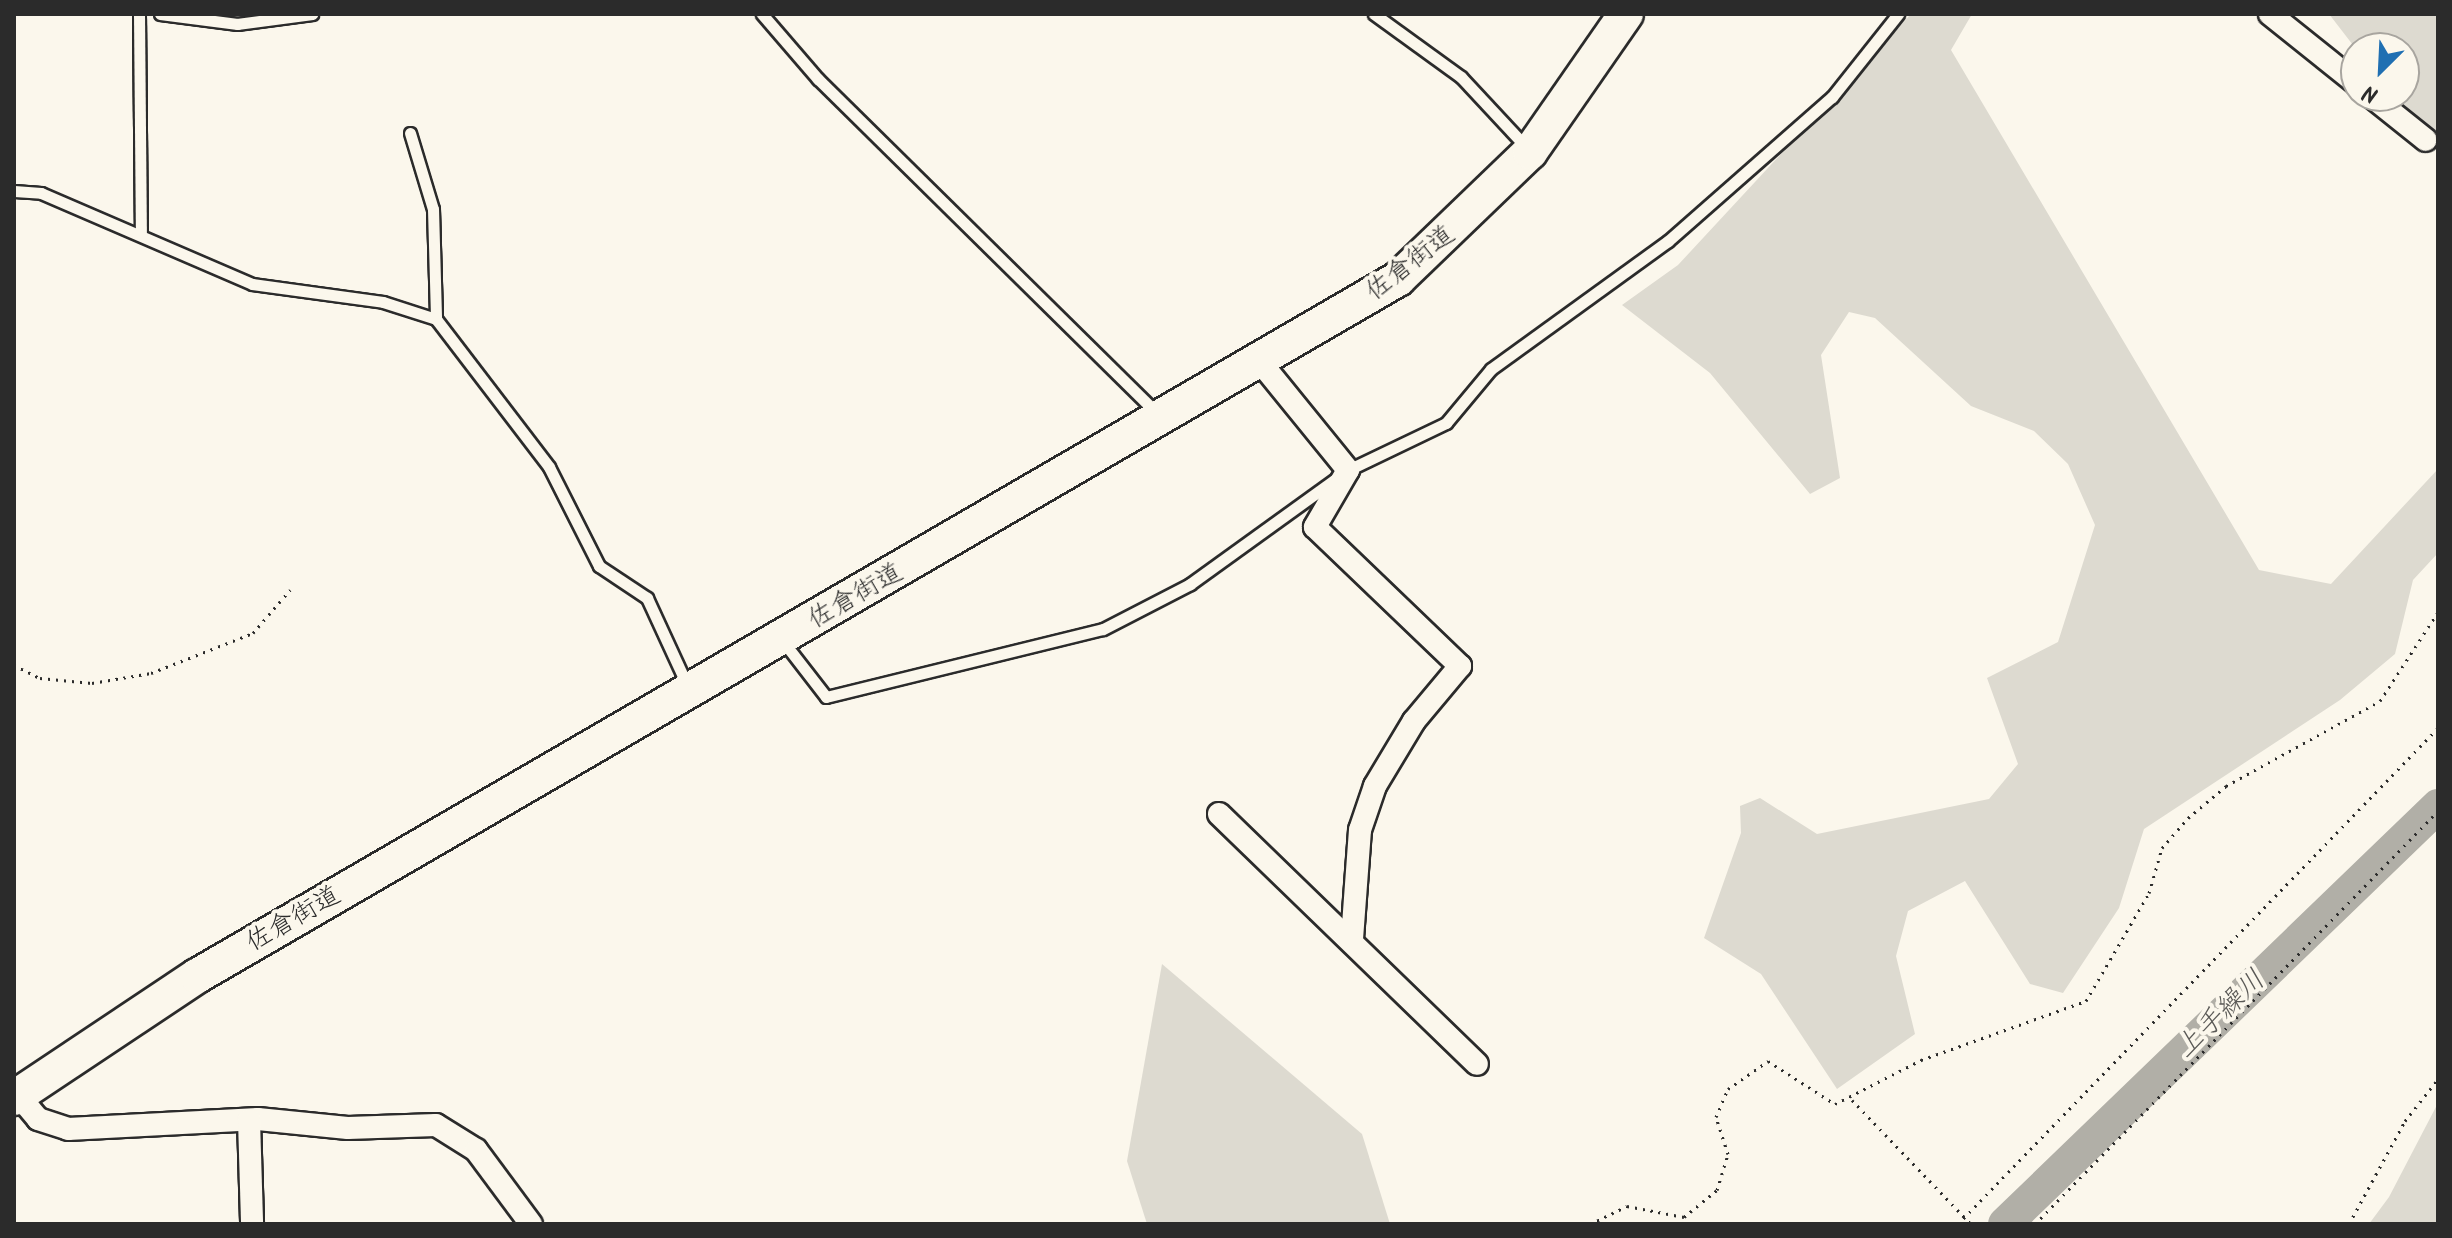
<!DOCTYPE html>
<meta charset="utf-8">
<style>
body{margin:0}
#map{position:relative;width:2452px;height:1238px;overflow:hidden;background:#fbf7ec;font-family:Kalam,"Klee One",sans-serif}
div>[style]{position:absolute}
.green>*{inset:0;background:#dddad0}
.river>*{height:34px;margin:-17px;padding:0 17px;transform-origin:17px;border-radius:17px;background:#b1afa7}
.path>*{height:3px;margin-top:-1.5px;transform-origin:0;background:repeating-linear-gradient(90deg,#2b2b2b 0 2px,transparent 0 8px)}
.roads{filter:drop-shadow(2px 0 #2b2b2b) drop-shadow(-2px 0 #2b2b2b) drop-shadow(0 2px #2b2b2b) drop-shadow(0 -2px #2b2b2b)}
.service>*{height:11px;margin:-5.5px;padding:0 5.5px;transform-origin:5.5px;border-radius:5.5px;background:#fbf7ec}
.minor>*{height:22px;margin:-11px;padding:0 11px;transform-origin:11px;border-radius:11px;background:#fbf7ec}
.primary>*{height:34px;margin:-17px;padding:0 17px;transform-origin:17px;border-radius:17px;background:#fbf7ec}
span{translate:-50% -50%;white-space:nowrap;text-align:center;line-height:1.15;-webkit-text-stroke:8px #fbf7ec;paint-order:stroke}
.street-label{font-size:26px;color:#2b2b2b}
.water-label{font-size:28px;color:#5a5956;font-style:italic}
.frame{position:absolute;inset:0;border:16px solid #2b2b2b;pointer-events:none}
.north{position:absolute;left:2340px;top:32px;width:80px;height:80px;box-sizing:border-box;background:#fbf7ec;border:2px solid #a8a59f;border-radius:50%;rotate:204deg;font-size:22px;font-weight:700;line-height:32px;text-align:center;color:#2b2b2b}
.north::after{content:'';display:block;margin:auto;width:28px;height:36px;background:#1f6fb2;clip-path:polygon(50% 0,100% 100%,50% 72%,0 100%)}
</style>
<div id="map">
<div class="green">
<i style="clip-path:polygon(1911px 14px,1972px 14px,1951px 50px,2259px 570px,2331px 584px,2438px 469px,2438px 553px,2413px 580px,2395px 654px,2340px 700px,2144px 829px,2119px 908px,2063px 993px,2030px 984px,1965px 881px,1908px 911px,1896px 956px,1915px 1034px,1837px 1089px,1761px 974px,1704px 938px,1741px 833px,1740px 806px,1760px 798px,1817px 834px,1989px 799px,2018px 764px,1987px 678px,2058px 642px,2095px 525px,2068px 464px,2034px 431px,1971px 406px,1875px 318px,1849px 312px,1821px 355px,1840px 478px,1810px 494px,1710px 373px,1622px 305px,1678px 265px)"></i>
<i style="clip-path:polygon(2329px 14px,2438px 14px,2438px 153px,2393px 96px,2404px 96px,2404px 48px,2356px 49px)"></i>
<i style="clip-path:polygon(1162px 964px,1362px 1134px,1390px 1224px,1147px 1224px,1127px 1161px)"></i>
<i style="clip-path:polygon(2438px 1103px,2438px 1224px,2369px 1224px,2389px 1197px)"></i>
</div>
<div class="river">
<i style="left:2005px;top:1224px;width:602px;rotate:-43.99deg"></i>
</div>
<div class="path">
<i style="left:14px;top:665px;width:29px;rotate:27deg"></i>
<i style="left:40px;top:678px;width:52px;rotate:5.5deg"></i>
<i style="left:92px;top:683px;width:60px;rotate:-9.6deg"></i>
<i style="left:151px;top:673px;width:110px;rotate:-21.4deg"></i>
<i style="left:253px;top:633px;width:57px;rotate:-49.3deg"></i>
<i style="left:1852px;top:1100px;width:172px;rotate:46.2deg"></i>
<i style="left:1590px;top:1224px;width:41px;rotate:-25.9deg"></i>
<i style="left:1627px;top:1206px;width:58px;rotate:10.9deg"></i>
<i style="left:1684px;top:1217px;width:43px;rotate:-39.3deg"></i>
<i style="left:1717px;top:1190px;width:38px;rotate:-73deg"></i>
<i style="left:1728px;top:1154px;width:39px;rotate:-108deg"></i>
<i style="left:1716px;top:1117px;width:30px;rotate:-67deg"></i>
<i style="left:1728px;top:1089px;width:49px;rotate:-35deg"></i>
<i style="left:1768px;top:1061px;width:80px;rotate:32.7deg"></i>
<i style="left:1835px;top:1104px;width:97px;rotate:-27.1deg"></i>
<i style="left:1921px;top:1060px;width:175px;rotate:-19.7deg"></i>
<i style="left:2086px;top:1001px;width:125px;rotate:-59.7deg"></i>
<i style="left:2149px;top:893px;width:47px;rotate:-73.9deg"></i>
<i style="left:2162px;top:848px;width:40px;rotate:-49deg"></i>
<i style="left:2188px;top:818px;width:50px;rotate:-40.1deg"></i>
<i style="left:2226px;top:786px;width:176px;rotate:-28.9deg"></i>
<i style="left:2380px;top:701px;width:106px;rotate:-56.9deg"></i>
<i style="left:1958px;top:1224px;width:690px;rotate:-45.94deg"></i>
<i style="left:2035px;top:1224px;width:577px;rotate:-45.7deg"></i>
<i style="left:2349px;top:1224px;width:117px;rotate:-61.5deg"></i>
<i style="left:2405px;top:1121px;width:53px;rotate:-51.8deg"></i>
</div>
<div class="roads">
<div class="service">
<i style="left:139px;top:14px;width:220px;rotate:89.5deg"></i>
<i style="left:160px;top:14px;width:78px;rotate:7.4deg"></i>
<i style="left:237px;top:24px;width:76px;rotate:-7.6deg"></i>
<i style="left:762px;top:14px;width:86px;rotate:49.3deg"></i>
<i style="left:818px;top:79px;width:477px;rotate:44.6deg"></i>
<i style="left:1374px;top:14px;width:107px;rotate:35.9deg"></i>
<i style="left:1461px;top:77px;width:97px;rotate:47.1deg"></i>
<i style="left:410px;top:133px;width:79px;rotate:73.2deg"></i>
<i style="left:433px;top:209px;width:110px;rotate:88.4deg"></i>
<i style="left:436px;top:319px;width:186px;rotate:52.6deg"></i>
<i style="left:549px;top:467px;width:111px;rotate:63.2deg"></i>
<i style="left:599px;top:566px;width:58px;rotate:33.7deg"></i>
<i style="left:647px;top:598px;width:98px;rotate:65.3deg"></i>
<i style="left:14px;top:191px;width:27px;rotate:4deg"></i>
<i style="left:41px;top:193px;width:230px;rotate:23.3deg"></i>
<i style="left:252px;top:284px;width:132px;rotate:7.8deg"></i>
<i style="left:383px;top:302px;width:56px;rotate:17.8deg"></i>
<i style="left:782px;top:640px;width:72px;rotate:52.3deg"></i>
<i style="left:826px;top:697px;width:285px;rotate:-13.8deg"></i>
<i style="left:1103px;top:629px;width:98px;rotate:-27.3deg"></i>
<i style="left:1190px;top:584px;width:195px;rotate:-35.8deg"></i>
<i style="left:1348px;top:470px;width:109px;rotate:-25.6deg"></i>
<i style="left:1446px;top:423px;width:70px;rotate:-50.2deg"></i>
<i style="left:1491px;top:369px;width:218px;rotate:-35.9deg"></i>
<i style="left:1668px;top:241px;width:218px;rotate:-41.3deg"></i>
<i style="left:1832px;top:97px;width:106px;rotate:-51.5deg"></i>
</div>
<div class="minor">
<i style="left:2270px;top:14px;width:110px;rotate:38.7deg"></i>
<i style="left:2371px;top:96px;width:70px;rotate:38.7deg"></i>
<i style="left:1261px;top:363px;width:138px;rotate:50.9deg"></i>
<i style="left:1348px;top:470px;width:66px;rotate:120.1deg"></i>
<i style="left:1315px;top:527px;width:201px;rotate:43.8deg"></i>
<i style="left:1460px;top:666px;width:72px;rotate:129.9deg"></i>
<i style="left:1414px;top:721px;width:76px;rotate:121deg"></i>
<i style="left:1375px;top:786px;width:46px;rotate:108.8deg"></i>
<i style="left:1360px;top:830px;width:109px;rotate:94.2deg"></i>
<i style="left:1219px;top:814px;width:359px;rotate:44.1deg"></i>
<i style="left:18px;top:1095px;width:31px;rotate:50deg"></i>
<i style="left:38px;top:1119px;width:32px;rotate:18deg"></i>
<i style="left:68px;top:1129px;width:190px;rotate:-3deg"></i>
<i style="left:258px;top:1119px;width:90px;rotate:5.7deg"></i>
<i style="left:348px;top:1128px;width:88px;rotate:-2deg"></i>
<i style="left:436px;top:1125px;width:47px;rotate:32deg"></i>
<i style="left:476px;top:1150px;width:92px;rotate:53.4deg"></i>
<i style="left:249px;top:1120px;width:104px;rotate:88.3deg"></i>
</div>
<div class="primary">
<i style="left:14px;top:1098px;width:220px;rotate:-33.7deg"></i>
<i style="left:197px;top:976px;width:1389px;rotate:-30.13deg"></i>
<i style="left:1398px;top:279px;width:183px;rotate:-43.9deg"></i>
<i style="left:1530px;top:152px;width:168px;rotate:-55.2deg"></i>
</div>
</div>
<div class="street-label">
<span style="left:1411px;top:264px;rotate:-38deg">佐倉街道</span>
<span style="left:856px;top:597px;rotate:-30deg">佐倉街道</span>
<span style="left:294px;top:920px;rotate:-30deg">佐倉街道</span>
</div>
<div class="water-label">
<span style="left:2221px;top:1015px;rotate:-44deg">上手繰川</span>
</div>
<div class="frame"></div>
<div class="north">N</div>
</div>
